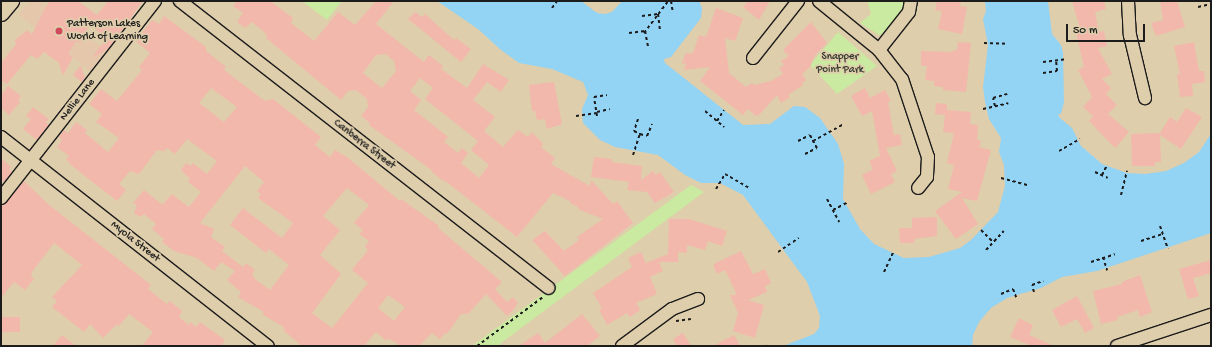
<!DOCTYPE html>
<style>
body{margin:0}
#map{position:relative;width:1212px;height:347px;overflow:hidden;background:#dfceab;font-family:"Gochi Hand",sans-serif}
div>[style]{position:absolute}
.built>*{inset:0;background:#e5c7ab}
.green>*{inset:0;background:#cae9a1}
.water>*{inset:0;background:#93d3f4}
.building>*{inset:0;background:#f2b8ab;transform-origin:0 0}
.path>*{height:2px;margin-top:-1px;transform-origin:0;background:repeating-linear-gradient(90deg,#1c1c1c 0 3px,transparent 0 6px)}
.roads{filter:drop-shadow(1px 0 #1c1c1c) drop-shadow(-1px 0 #1c1c1c) drop-shadow(0 1px #1c1c1c) drop-shadow(0 -1px #1c1c1c)}
.minor>*{height:12px;margin:-6px;padding:0 6px;transform-origin:6px;border-radius:6px;background:#dfceab}
.major>*{height:16px;margin:-8px;padding:0 8px;transform-origin:8px;border-radius:8px;background:#dfceab}
.dots>*{width:11px;height:11px;translate:-50% -50%;box-sizing:border-box;border:2px solid #dfceab;border-radius:50%}
span{translate:-50% -50%;white-space:nowrap;text-align:center;line-height:1.15;-webkit-text-stroke:3.5px #dfceab;paint-order:stroke}
.poi-label{font-size:11px;color:#1c1c1c}
.left{translate:0 -50%;text-align:left}
.park-label{font-size:11px;color:#363b30}
.street-label{font-size:11px;color:#1c1c1c}
.frame{position:absolute;inset:0;border:2px solid #1c1c1c;pointer-events:none}
.scale{position:absolute;left:1066px;top:24px;width:79px;height:18px;box-sizing:border-box;border:2px solid #1c1c1c;border-top:0;padding-left:5px;font-size:12px;line-height:14px;white-space:nowrap;color:#1c1c1c;-webkit-text-stroke:3px #dfceab;paint-order:stroke}
</style>
<div id="map">
<div class="built">
<i style="clip-path:polygon(29px 1px,42px 1px,110px 54px,94px 74px,19px 15px)"></i>
</div>
<div class="green">
<i style="clip-path:polygon(302px 1px,340px 1px,341px 2px,327px 20px)"></i>
<i style="clip-path:polygon(867px 1px,905px 1px,902px 11px,886px 32px,879px 35px,860px 23px,871px 14px)"></i>
<i style="clip-path:polygon(838px 32px,877px 66px,837px 94px,810px 65px)"></i>
<i style="clip-path:polygon(691px 185px,704px 192px,497px 346px,472px 346px)"></i>
</div>
<div class="water">
<i style="clip-path:polygon(437px 1px,581px 1px,597px 13px,605px 14px,612px 12px,622px 1px,699px 1px,702px 8px,701px 18px,671px 57px,664px 59px,665px 63px,743px 125px,770px 124px,794px 106px,805px 107px,820px 118px,838px 144px,844px 164px,843px 199px,860px 229px,874px 244px,904px 258px,929px 257px,960px 248px,971px 240px,998px 212px,1005px 186px,1004px 165px,999px 152px,1001px 138px,989px 119px,985px 102px,983px 87px,988px 45px,983px 19px,986px 11px,985px 1px,1048px 1px,1052px 34px,1061px 45px,1063px 53px,1064px 102px,1061px 114px,1058px 114px,1060px 118px,1072px 128px,1081px 146px,1094px 157px,1102px 164px,1127px 173px,1145px 174px,1166px 171px,1184px 163px,1199px 152px,1211px 134px,1211px 233px,1097px 271px,1062px 277px,1041px 288px,1007px 298px,991px 308px,979px 322px,973px 335px,972px 346px,783px 346px,814px 334px,819px 328px,820px 316px,807px 282px,743px 195px,720px 183px,701px 183px,685px 175px,658px 155px,615px 147px,600px 140px,583px 123px,582px 109px,588px 95px,583px 82px,552px 69px,519px 63px,501px 50px,478px 29px)"></i>
</div>
<div class="building">
<i style="clip-path:polygon(49px 1px,78px 1px,97px 15px,108px 1px,143px 1px,108px 49px,92px 58px,106px 39px,90px 24px,80px 43px,76px 41px,68px 54px,73px 57px,63px 76px,59px 63px,44px 52px,37px 59px,31px 55px,7px 84px,1px 80px,1px 63px,17px 43px,14px 41px,27px 30px,32px 34px)"></i>
<i style="clip-path:polygon(evenodd,237px 1px,270px 1px,293px 18px,291px 23px,314px 41px,338px 12px,355px 25px,376px 1px,394px 1px,376px 24px,424px 62px,429px 55px,443px 66px,441px 69px,467px 88px,483px 64px,509px 80px,501px 92px,487px 82px,473px 100px,495px 117px,484px 131px,503px 147px,518px 130px,528px 137px,532px 132px,543px 144px,541px 147px,555px 158px,551px 164px,590px 186px,591px 180px,613px 204px,617px 201px,633px 223px,565px 276px,532px 240px,545px 231px,564px 251px,579px 240px,577px 237px,603px 219px,578px 209px,578px 207px,570px 203px,570px 201px,553px 193px,517px 237px,444px 180px,443px 181px,432px 172px,433px 171px,369px 125px,370px 123px,361px 116px,368px 107px,367px 99px,356px 90px,348px 91px,341px 100px,266px 38px,267px 36px,264px 32px,252px 22px,245px 28px,237px 22px,243px 13px,233px 6px,237px 1px,386px 54px,394px 61px,396px 71px,382px 88px,363px 73px,376px 55px,386px 54px,237px 1px,420px 78px,433px 88px,425px 99px,478px 141px,471px 150px,489px 165px,479px 178px,461px 163px,468px 153px,462px 148px,458px 153px,444px 142px,448px 137px,414px 110px,421px 100px,410px 91px,420px 78px)"></i>
<i style="clip-path:polygon(748px 1px,770px 1px,759px 20px,743px 7px)"></i>
<i style="clip-path:polygon(937px 1px,961px 1px,960px 6px,967px 7px,962px 34px,938px 29px,942px 11px,935px 10px)"></i>
<i style="clip-path:polygon(1072px 1px,1104px 1px,1106px 9px,1095px 12px,1099px 32px,1104px 31px,1107px 46px,1098px 48px,1112px 74px,1102px 79px,1111px 88px,1106px 94px,1117px 105px,1108px 114px,1129px 132px,1115px 148px,1089px 121px,1093px 116px,1083px 107px,1092px 97px,1078px 70px,1084px 67px,1076px 33px,1081px 32px)"></i>
<i style="clip-path:polygon(1160px 1px,1177px 1px,1185px 27px,1156px 36px,1151px 23px,1163px 20px)"></i>
<i style="clip-path:polygon(716px 8px,743px 18px,735px 41px,725px 38px,729px 73px,746px 87px,752px 83px,755px 85px,771px 81px,783px 74px,779px 68px,784px 65px,781px 61px,789px 56px,783px 50px,811px 22px,827px 43px,815px 55px,810px 67px,802px 74px,806px 80px,802px 83px,803px 85px,788px 95px,790px 97px,781px 103px,777px 95px,760px 114px,756px 116px,748px 109px,743px 115px,700px 81px,710px 67px,684px 70px,686px 63px,682px 64px,685px 54px,693px 53px,699px 35px,706px 37px)"></i>
<i style="clip-path:polygon(415px 12px,422px 17px,425px 14px,454px 40px,456px 38px,471px 49px,461px 62px,408px 19px)"></i>
<i style="clip-path:polygon(evenodd,164px 16px,206px 47px,206px 51px,226px 67px,224px 70px,265px 101px,273px 99px,321px 137px,315px 145px,330px 157px,335px 150px,348px 158px,400px 201px,401px 199px,439px 226px,438px 228px,502px 282px,495px 289px,507px 302px,513px 297px,518px 303px,514px 309px,507px 316px,486px 294px,468px 314px,461px 314px,447px 334px,445px 333px,440px 339px,432px 333px,419px 346px,401px 346px,389px 339px,385px 340px,376px 332px,364px 346px,302px 346px,283px 330px,285px 328px,262px 314px,264px 312px,238px 297px,241px 292px,227px 280px,235px 271px,221px 262px,214px 271px,197px 258px,174px 251px,162px 242px,164px 239px,152px 229px,156px 224px,144px 214px,141px 217px,134px 213px,137px 205px,133px 203px,144px 190px,160px 203px,163px 204px,172px 194px,189px 207px,201px 192px,188px 182px,190px 179px,181px 170px,186px 163px,191px 166px,193px 163px,207px 174px,217px 161px,187px 139px,175px 154px,167px 148px,164px 151px,157px 150px,139px 174px,130px 171px,119px 184px,126px 190px,117px 201px,72px 166px,66px 159px,69px 156px,57px 147px,62px 140px,59px 137px,64px 130px,68px 133px,76px 122px,87px 130px,85px 133px,108px 152px,119px 138px,96px 122px,102px 114px,89px 104px,101px 89px,117px 101px,142px 70px,139px 67px,150px 53px,136px 41px,152px 20px,159px 24px,164px 16px,211px 88px,237px 107px,224px 122px,199px 103px,211px 88px,164px 16px,245px 166px,264px 182px,257px 191px,261px 194px,258px 198px,293px 223px,282px 238px,243px 208px,230px 225px,266px 253px,269px 249px,289px 265px,270px 290px,256px 280px,252px 274px,255px 270px,246px 263px,243px 267px,222px 251px,225px 247px,211px 237px,214px 229px,200px 223px,245px 166px,164px 16px,347px 188px,369px 205px,354px 223px,363px 230px,359px 234px,369px 241px,365px 247px,368px 250px,352px 270px,368px 283px,332px 328px,312px 313px,341px 274px,320px 255px,340px 230px,323px 216px,347px 188px,164px 16px,388px 295px,405px 307px,394px 321px,378px 308px,388px 295px)"></i>
<i style="clip-path:polygon(958px 42px,971px 43px,966px 92px,943px 90px,943px 87px,934px 86px,934px 81px,925px 80px,927px 66px,921px 66px,921px 51px,952px 52px,953px 50px,957px 50px)"></i>
<i style="clip-path:polygon(1194px 42px,1199px 71px,1204px 71px,1205px 82px,1192px 84px,1193px 96px,1180px 97px,1177px 74px,1180px 74px,1174px 46px)"></i>
<i style="clip-path:polygon(81px 65px,85px 78px,82px 82px,73px 75px)"></i>
<i style="clip-path:polygon(554px 82px,562px 124px,547px 129px,545px 119px,537px 120px,535px 111px,532px 111px,529px 85px)"></i>
<i style="clip-path:polygon(8px 86px,21px 96px,18px 100px,20px 102px,9px 115px,1px 108px,1px 95px)"></i>
<i style="clip-path:polygon(865px 88px,870px 98px,885px 90px,891px 101px,888px 102px,894px 135px,900px 134px,902px 145px,886px 148px,897px 171px,891px 174px,895px 182px,871px 194px,862px 175px,873px 169px,869px 161px,880px 156px,872px 111px,862px 116px,851px 96px)"></i>
<i style="clip-path:polygon(936px 103px,947px 104px,947px 110px,971px 112px,970px 124px,978px 125px,977px 140px,981px 141px,979px 147px,991px 150px,977px 201px,962px 198px,978px 224px,956px 239px,935px 211px,962px 192px,948px 189px,954px 165px,947px 163px,954px 133px,943px 132px,945px 115px,935px 114px)"></i>
<i style="clip-path:polygon(33px 107px,49px 119px,46px 122px,49px 125px,37px 140px,23px 129px,31px 119px,26px 116px)"></i>
<i style="clip-path:polygon(1186px 108px,1202px 117px,1181px 149px,1160px 135px,1161px 162px,1155px 162px,1155px 166px,1132px 166px,1131px 134px,1160px 133px,1170px 117px,1177px 122px)"></i>
<i style="clip-path:polygon(594px 157px,612px 159px,612px 162px,642px 166px,641px 180px,653px 171px,656px 175px,660px 172px,674px 192px,655px 203px,647px 192px,627px 190px,629px 182px,591px 177px)"></i>
<i style="clip-path:polygon(1px 158px,11px 167px,9px 169px,12px 172px,4px 182px,1px 179px)"></i>
<i style="clip-path:polygon(24px 181px,48px 204px,151px 285px,148px 289px,167px 304px,170px 301px,182px 311px,179px 317px,189px 325px,191px 322px,196px 327px,200px 322px,225px 340px,221px 346px,142px 346px,153px 332px,129px 314px,119px 326px,117px 324px,103px 338px,90px 324px,84px 332px,52px 307px,57px 301px,52px 297px,82px 265px,54px 243px,32px 272px,31px 276px,34px 279px,25px 290px,14px 282px,1px 298px,1px 207px)"></i>
<i style="clip-path:polygon(937px 217px,937px 236px,914px 239px,914px 243px,900px 243px,899px 228px,912px 228px,912px 218px)"></i>
<i style="clip-path:polygon(669px 219px,689px 219px,727px 231px,722px 246px,708px 241px,705px 250px,687px 245px,687px 253px,678px 252px,678px 262px,659px 262px,663px 271px,650px 277px,657px 294px,636px 303px,640px 310px,630px 317px,627px 313px,607px 325px,599px 310px,602px 308px,593px 293px,632px 267px,628px 258px,641px 252px,646px 263px,668px 254px)"></i>
<i style="clip-path:polygon(741px 251px,753px 274px,765px 269px,771px 283px,765px 286px,767px 292px,748px 300px,764px 305px,755px 338px,733px 331px,738px 313px,730px 295px,737px 295px,725px 270px,717px 274px,714px 268px,714px 264px)"></i>
<i style="clip-path:polygon(1211px 260px,1211px 273px,1193px 278px,1199px 296px,1188px 299px,1179px 269px)"></i>
<i style="clip-path:polygon(1140px 275px,1152px 312px,1140px 317px,1138px 310px,1117px 317px,1118px 320px,1101px 324px,1093px 291px,1122px 284px,1122px 282px)"></i>
<i style="clip-path:polygon(1077px 296px,1094px 328px,1085px 333px,1077px 319px,1061px 327px,1052px 310px)"></i>
<i style="clip-path:polygon(582px 314px,600px 336px,587px 346px,519px 346px,538px 333px,545px 343px)"></i>
<i style="left:1px;top:317px;width:19px;height:15px"></i>
<i style="clip-path:polygon(1019px 318px,1033px 325px,1029px 335px,1054px 346px,1032px 346px,1010px 337px)"></i>
<i style="clip-path:polygon(683px 333px,691px 346px,677px 346px,673px 339px)"></i>
<i style="clip-path:polygon(62px 335px,76px 346px,53px 346px)"></i>
<i style="clip-path:polygon(734px 335px,740px 346px,713px 346px)"></i>
</div>
<div class="path">
<i style="left:671px;top:1px;width:12px;rotate:81deg"></i>
<i style="left:1198px;top:7px;width:13px;rotate:-13deg"></i>
<i style="left:552px;top:8px;width:9px;rotate:-54deg"></i>
<i style="left:642px;top:16px;width:16px;rotate:-7deg"></i>
<i style="left:658px;top:14px;width:16px;rotate:83deg"></i>
<i style="left:629px;top:33px;width:16px;rotate:-7deg"></i>
<i style="left:645px;top:31px;width:16px;rotate:79deg"></i>
<i style="left:644px;top:33px;width:40px;rotate:-53deg"></i>
<i style="left:984px;top:43px;width:24px;rotate:2deg"></i>
<i style="left:1043px;top:62px;width:23px;rotate:-7deg"></i>
<i style="left:1043px;top:73px;width:14px;rotate:-8deg"></i>
<i style="left:1057px;top:71px;width:11px;rotate:-95deg"></i>
<i style="left:995px;top:106px;width:8px;rotate:-104deg"></i>
<i style="left:993px;top:98px;width:15px;rotate:-16deg"></i>
<i style="left:983px;top:109px;width:26px;rotate:-13deg"></i>
<i style="left:705px;top:111px;width:25px;rotate:40deg"></i>
<i style="left:597px;top:112px;width:13px;rotate:-13deg"></i>
<i style="left:576px;top:116px;width:21px;rotate:-8deg"></i>
<i style="left:597px;top:116px;width:19px;rotate:-99deg"></i>
<i style="left:594px;top:97px;width:13px;rotate:-9deg"></i>
<i style="left:638px;top:119px;width:13px;rotate:108deg"></i>
<i style="left:634px;top:131px;width:7px;rotate:27deg"></i>
<i style="left:640px;top:134px;width:7px;rotate:16deg"></i>
<i style="left:647px;top:136px;width:13px;rotate:-67deg"></i>
<i style="left:717px;top:121px;width:13px;rotate:-58deg"></i>
<i style="left:798px;top:141px;width:13px;rotate:-27deg"></i>
<i style="left:810px;top:135px;width:7px;rotate:63deg"></i>
<i style="left:813px;top:141px;width:35px;rotate:-29deg"></i>
<i style="left:1059px;top:151px;width:24px;rotate:-30deg"></i>
<i style="left:805px;top:154px;width:13px;rotate:-27deg"></i>
<i style="left:817px;top:148px;width:8px;rotate:-120deg"></i>
<i style="left:633px;top:155px;width:22px;rotate:-72deg"></i>
<i style="left:1095px;top:172px;width:14px;rotate:25deg"></i>
<i style="left:1102px;top:175px;width:11px;rotate:-63deg"></i>
<i style="left:1001px;top:178px;width:27px;rotate:15deg"></i>
<i style="left:716px;top:189px;width:17px;rotate:-59deg"></i>
<i style="left:725px;top:174px;width:28px;rotate:30deg"></i>
<i style="left:1121px;top:195px;width:25px;rotate:-76deg"></i>
<i style="left:827px;top:199px;width:26px;rotate:62deg"></i>
<i style="left:833px;top:210px;width:17px;rotate:-28deg"></i>
<i style="left:1160px;top:226px;width:24px;rotate:71deg"></i>
<i style="left:981px;top:230px;width:17px;rotate:45deg"></i>
<i style="left:1141px;top:241px;width:23px;rotate:-18deg"></i>
<i style="left:986px;top:250px;width:26px;rotate:-47deg"></i>
<i style="left:778px;top:252px;width:25px;rotate:-34deg"></i>
<i style="left:1103px;top:257px;width:14px;rotate:73deg"></i>
<i style="left:1091px;top:262px;width:25px;rotate:-18deg"></i>
<i style="left:884px;top:272px;width:23px;rotate:-65deg"></i>
<i style="left:1034px;top:292px;width:7px;rotate:-106deg"></i>
<i style="left:1032px;top:285px;width:12px;rotate:-20deg"></i>
<i style="left:1001px;top:294px;width:13px;rotate:-23deg"></i>
<i style="left:1013px;top:289px;width:9px;rotate:69deg"></i>
<i style="left:676px;top:321px;width:15px;rotate:-8deg"></i>
<i style="left:765px;top:345px;width:1px;rotate:45deg"></i>
<i style="left:477px;top:346px;width:82px;rotate:-36.6deg"></i>
</div>
<div class="roads">
<div class="minor">
<i style="left:180px;top:1px;width:467px;rotate:37.9deg"></i>
<i style="left:819px;top:1px;width:77px;rotate:39.2deg"></i>
<i style="left:879px;top:50px;width:37px;rotate:52deg"></i>
<i style="left:902px;top:79px;width:82px;rotate:71.6deg"></i>
<i style="left:928px;top:157px;width:20px;rotate:93deg"></i>
<i style="left:927px;top:177px;width:14px;rotate:129deg"></i>
<i style="left:1128px;top:1px;width:34px;rotate:87deg"></i>
<i style="left:1130px;top:35px;width:65px;rotate:76.6deg"></i>
<i style="left:879px;top:50px;width:48px;rotate:-51.7deg"></i>
<i style="left:909px;top:12px;width:11px;rotate:-80deg"></i>
<i style="left:753px;top:58px;width:73px;rotate:-51.7deg"></i>
<i style="left:1px;top:137px;width:339px;rotate:38.1deg"></i>
<i style="left:1px;top:198px;width:250px;rotate:-52deg"></i>
<i style="left:622px;top:346px;width:62px;rotate:-36.5deg"></i>
<i style="left:672px;top:309px;width:28px;rotate:-21deg"></i>
<i style="left:1117px;top:346px;width:99px;rotate:-18.3deg"></i>
</div>
<div class="major">
<i style="left:1px;top:13px;width:16px;rotate:-50deg"></i>
</div>
</div>
<div class="dots">
<i style="left:59px;top:31px;background:#d1495b"></i>
</div>
<div class="poi-label">
<span class="left" style="left:67px;top:31px">Patterson Lakes<br>World of Learning</span>
</div>
<div class="park-label">
<span style="left:840px;top:64px">Snapper<br>Point Park</span>
</div>
<div class="street-label">
<span style="left:78px;top:100px;rotate:-52deg">Nellie Lane</span>
<span style="left:364px;top:145px;rotate:38deg">Canberra Street</span>
<span style="left:135px;top:242px;rotate:38deg">Myola Street</span>
</div>
<div class="frame"></div>
<div class="scale">50 m</div>
</div>
